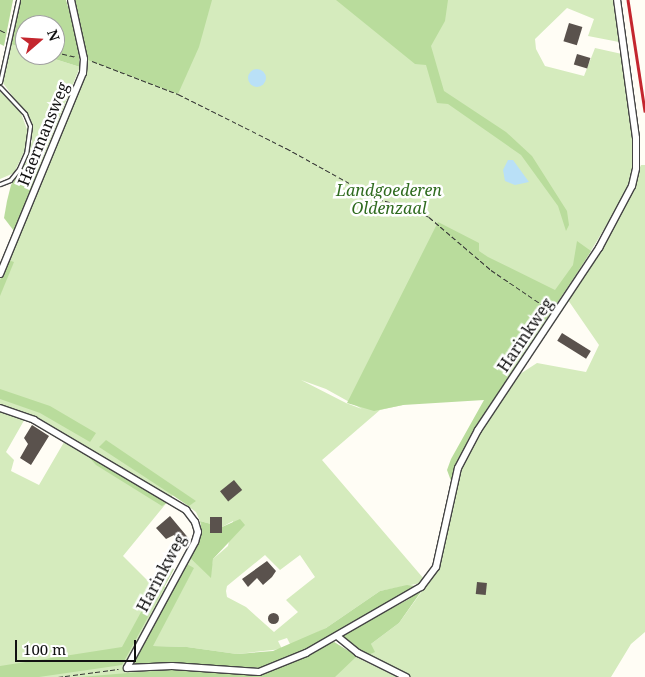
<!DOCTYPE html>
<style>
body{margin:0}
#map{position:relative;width:645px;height:677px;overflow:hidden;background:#fffdf5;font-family:"Noto Serif",serif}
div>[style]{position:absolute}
.green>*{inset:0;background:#d5ebbd}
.forest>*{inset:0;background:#b9dc9c}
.water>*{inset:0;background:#b9e0f7}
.round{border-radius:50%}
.building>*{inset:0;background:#5a524d;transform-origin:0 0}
.path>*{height:1px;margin-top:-0.5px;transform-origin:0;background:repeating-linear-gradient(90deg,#333 0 5px,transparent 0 7.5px)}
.roads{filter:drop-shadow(1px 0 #444) drop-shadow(-1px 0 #444) drop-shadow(0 1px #444) drop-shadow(0 -1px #444)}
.lane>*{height:3px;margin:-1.5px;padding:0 1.5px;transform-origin:1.5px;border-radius:1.5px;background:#fff}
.street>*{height:6px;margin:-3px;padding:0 3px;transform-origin:3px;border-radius:3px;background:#fff}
.rail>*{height:2.5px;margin:-1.25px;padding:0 1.25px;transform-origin:1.25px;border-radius:1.25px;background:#c4262e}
span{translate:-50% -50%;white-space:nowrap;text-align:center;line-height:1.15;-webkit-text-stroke:5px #fff;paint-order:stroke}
.street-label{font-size:16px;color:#111}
.park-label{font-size:16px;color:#2f6b1f;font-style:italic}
.north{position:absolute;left:15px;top:15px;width:50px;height:50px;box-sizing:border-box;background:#fff;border:1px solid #a0a0a0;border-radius:50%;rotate:71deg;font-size:14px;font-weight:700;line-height:20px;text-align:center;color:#111}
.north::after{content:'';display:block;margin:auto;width:18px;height:22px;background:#c4262e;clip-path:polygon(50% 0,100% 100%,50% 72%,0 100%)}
.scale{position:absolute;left:15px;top:640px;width:121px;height:22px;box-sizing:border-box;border:2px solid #111;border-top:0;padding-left:6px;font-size:15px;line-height:18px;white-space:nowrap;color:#111;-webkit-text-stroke:4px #fff;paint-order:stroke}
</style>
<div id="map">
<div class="green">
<i style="clip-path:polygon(evenodd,74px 0,613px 0,619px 42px,588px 36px,594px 19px,567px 8px,535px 39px,536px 49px,545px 66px,584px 76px,595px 48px,622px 54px,635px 155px,630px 183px,624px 196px,568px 289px,403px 405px,380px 410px,322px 460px,424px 579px,421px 583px,380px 591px,326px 628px,291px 646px,287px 638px,278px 641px,282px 649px,237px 654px,187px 647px,152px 646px,193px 569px,185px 563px,188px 556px,210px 576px,213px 559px,228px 546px,233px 521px,222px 527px,200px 521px,196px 512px,173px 495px,123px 556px,154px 587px,157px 583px,171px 590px,132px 665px,259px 675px,274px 672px,334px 642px,356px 657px,397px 677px,0 677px,0 280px,88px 67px,87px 47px,74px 0,301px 380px,326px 389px,362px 409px,346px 403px,301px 380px,74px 0,26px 417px,67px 437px,39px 485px,11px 471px,14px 460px,6px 452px,26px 417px,74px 0,265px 555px,280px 570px,300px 555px,315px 577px,286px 600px,298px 612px,274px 632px,246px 607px,227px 597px,226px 591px,227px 586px,265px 555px)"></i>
<i style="clip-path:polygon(11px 44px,25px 49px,25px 55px,42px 55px,80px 67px,39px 168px,25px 164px,32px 141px,30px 120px,3px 83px)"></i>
<i style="clip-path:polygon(0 91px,19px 108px,28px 132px,26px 148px,14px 173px,0 179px)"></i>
<i style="clip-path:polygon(641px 165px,645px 165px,645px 632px,631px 644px,611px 677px,409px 677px,368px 655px,371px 644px,399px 623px,438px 569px,461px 468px,478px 434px,517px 376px,537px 363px,586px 372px,599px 345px,568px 300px,616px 222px)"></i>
</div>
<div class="forest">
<i style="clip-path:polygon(0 0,13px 0,4px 46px,0 44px)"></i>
<i style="clip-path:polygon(20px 0,66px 0,77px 36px,80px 67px,42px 55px,55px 55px,55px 25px,25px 25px,25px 49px,11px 44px)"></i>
<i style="clip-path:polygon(74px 0,212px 0,199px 47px,178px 94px,88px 60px)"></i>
<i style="clip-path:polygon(336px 0,448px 0,445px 21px,431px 46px,444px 91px,506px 132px,532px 156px,567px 211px,569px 225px,566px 231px,558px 206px,521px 155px,448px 104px,437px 103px,426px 65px,415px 64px)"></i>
<i style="clip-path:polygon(25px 164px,39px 168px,14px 231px,4px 218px,7px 201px,11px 185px)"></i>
<i style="clip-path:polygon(438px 222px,479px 243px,479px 251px,488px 257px,555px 290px,573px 265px,577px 241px,591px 251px,468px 440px,451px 481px,447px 470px,451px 459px,484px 400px,403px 405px,374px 411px,347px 403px)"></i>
<i style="clip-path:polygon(8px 260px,14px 262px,0 296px,0 280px)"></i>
<i style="clip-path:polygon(0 389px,50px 406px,96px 433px,90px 442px,40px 413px,0 399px)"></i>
<i style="clip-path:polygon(106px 440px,196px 501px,189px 506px,99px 447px)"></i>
<i style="clip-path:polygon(89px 457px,89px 456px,168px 502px,162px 506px,96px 465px)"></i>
<i style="clip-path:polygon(240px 519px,245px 525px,213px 559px,211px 578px,188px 556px,201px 526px,200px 521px,222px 527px)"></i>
<i style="clip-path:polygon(185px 563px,194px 568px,153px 646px,187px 647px,237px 654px,273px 651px,326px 628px,380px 591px,407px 585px,417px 586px,305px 651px,261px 668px,172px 663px,132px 665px)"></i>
<i style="clip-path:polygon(166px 566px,174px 569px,122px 665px,39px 677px,0 677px,0 666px,122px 647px)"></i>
<i style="clip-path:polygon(425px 586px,399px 623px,371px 644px,375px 652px,368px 655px,343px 639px,344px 634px,409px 599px)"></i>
<i style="clip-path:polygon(334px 642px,357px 656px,335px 677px,80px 677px,176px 669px,259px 675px)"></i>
</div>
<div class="water">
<i class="round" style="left:248px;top:69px;width:18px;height:18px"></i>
<i style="clip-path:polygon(508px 160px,513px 160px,529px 182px,515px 185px,505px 181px,503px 170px)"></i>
</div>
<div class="building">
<i style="left:569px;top:23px;width:14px;height:19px;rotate:17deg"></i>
<i style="left:577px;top:54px;width:14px;height:11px;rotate:17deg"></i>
<i style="left:562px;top:333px;width:34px;height:9px;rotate:32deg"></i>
<i style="clip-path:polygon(32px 425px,49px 436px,31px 465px,20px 458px,28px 444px,24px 438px)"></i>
<i style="left:234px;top:480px;width:13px;height:18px;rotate:51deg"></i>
<i style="clip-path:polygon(170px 516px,190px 540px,183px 546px,174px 535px,166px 539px,156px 528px)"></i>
<i style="left:210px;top:517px;width:12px;height:16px"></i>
<i style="clip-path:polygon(267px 561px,276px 571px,272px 577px,263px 585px,257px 578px,248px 587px,242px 579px)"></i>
<i style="left:477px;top:582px;width:10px;height:12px;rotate:6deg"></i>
<i class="round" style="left:267.5px;top:612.5px;width:11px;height:11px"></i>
</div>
<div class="path">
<i style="left:0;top:30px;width:7px;rotate:27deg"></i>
<i style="left:16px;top:38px;width:9px;rotate:18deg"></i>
<i style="left:55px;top:52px;width:22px;rotate:13deg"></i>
<i style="left:92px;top:61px;width:92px;rotate:21deg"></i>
<i style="left:178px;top:94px;width:121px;rotate:26.6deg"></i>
<i style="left:286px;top:148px;width:105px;rotate:29deg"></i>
<i style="left:378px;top:199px;width:35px;rotate:15deg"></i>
<i style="left:412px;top:208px;width:19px;rotate:28deg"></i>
<i style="left:429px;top:217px;width:82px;rotate:40.5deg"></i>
<i style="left:491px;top:270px;width:71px;rotate:34.1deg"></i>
<i style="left:58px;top:677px;width:61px;rotate:-7.6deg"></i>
</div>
<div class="roads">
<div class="lane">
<i style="left:0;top:82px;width:84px;rotate:-77.6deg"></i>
<i style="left:0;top:87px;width:37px;rotate:47deg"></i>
<i style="left:25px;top:114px;width:13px;rotate:67deg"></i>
<i style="left:30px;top:126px;width:27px;rotate:98deg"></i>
<i style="left:26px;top:153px;width:17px;rotate:114deg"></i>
<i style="left:19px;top:169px;width:14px;rotate:129deg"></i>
<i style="left:10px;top:180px;width:11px;rotate:158deg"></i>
</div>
<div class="street">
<i style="left:0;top:274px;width:217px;rotate:-67.6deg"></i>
<i style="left:83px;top:73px;width:14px;rotate:-86deg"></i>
<i style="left:84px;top:59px;width:60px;rotate:-102.4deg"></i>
<i style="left:0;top:408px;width:36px;rotate:19deg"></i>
<i style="left:34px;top:420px;width:177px;rotate:30.6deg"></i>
<i style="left:186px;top:510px;width:15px;rotate:53deg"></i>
<i style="left:195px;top:522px;width:10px;rotate:73deg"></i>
<i style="left:198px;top:532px;width:10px;rotate:107deg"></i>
<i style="left:195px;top:542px;width:143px;rotate:118.4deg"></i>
<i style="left:337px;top:636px;width:27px;rotate:39deg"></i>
<i style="left:358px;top:653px;width:54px;rotate:26.6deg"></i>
<i style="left:127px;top:668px;width:45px;rotate:-2.5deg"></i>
<i style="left:172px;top:666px;width:87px;rotate:3.9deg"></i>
<i style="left:259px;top:672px;width:51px;rotate:-22deg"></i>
<i style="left:306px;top:653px;width:133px;rotate:-29.9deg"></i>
<i style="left:421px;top:587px;width:25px;rotate:-53deg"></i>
<i style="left:436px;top:567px;width:101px;rotate:-77.5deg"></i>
<i style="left:458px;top:468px;width:43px;rotate:-62.2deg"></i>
<i style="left:478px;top:430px;width:219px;rotate:-56.4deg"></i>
<i style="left:599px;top:248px;width:70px;rotate:-62deg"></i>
<i style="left:632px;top:186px;width:18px;rotate:-77deg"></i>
<i style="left:636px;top:168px;width:30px;rotate:-90deg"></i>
<i style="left:636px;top:138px;width:139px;rotate:-97.8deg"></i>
</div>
</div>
<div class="rail">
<i style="left:628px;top:0;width:112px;rotate:81.3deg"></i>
</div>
<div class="street-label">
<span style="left:43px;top:134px;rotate:-68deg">Haermansweg</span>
<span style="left:525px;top:335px;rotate:-56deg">Harinkweg</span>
<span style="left:161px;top:573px;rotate:-62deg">Harinkweg</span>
</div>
<div class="park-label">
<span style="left:389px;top:199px">Landgoederen<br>Oldenzaal</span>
</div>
<div class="north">N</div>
<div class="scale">100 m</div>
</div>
